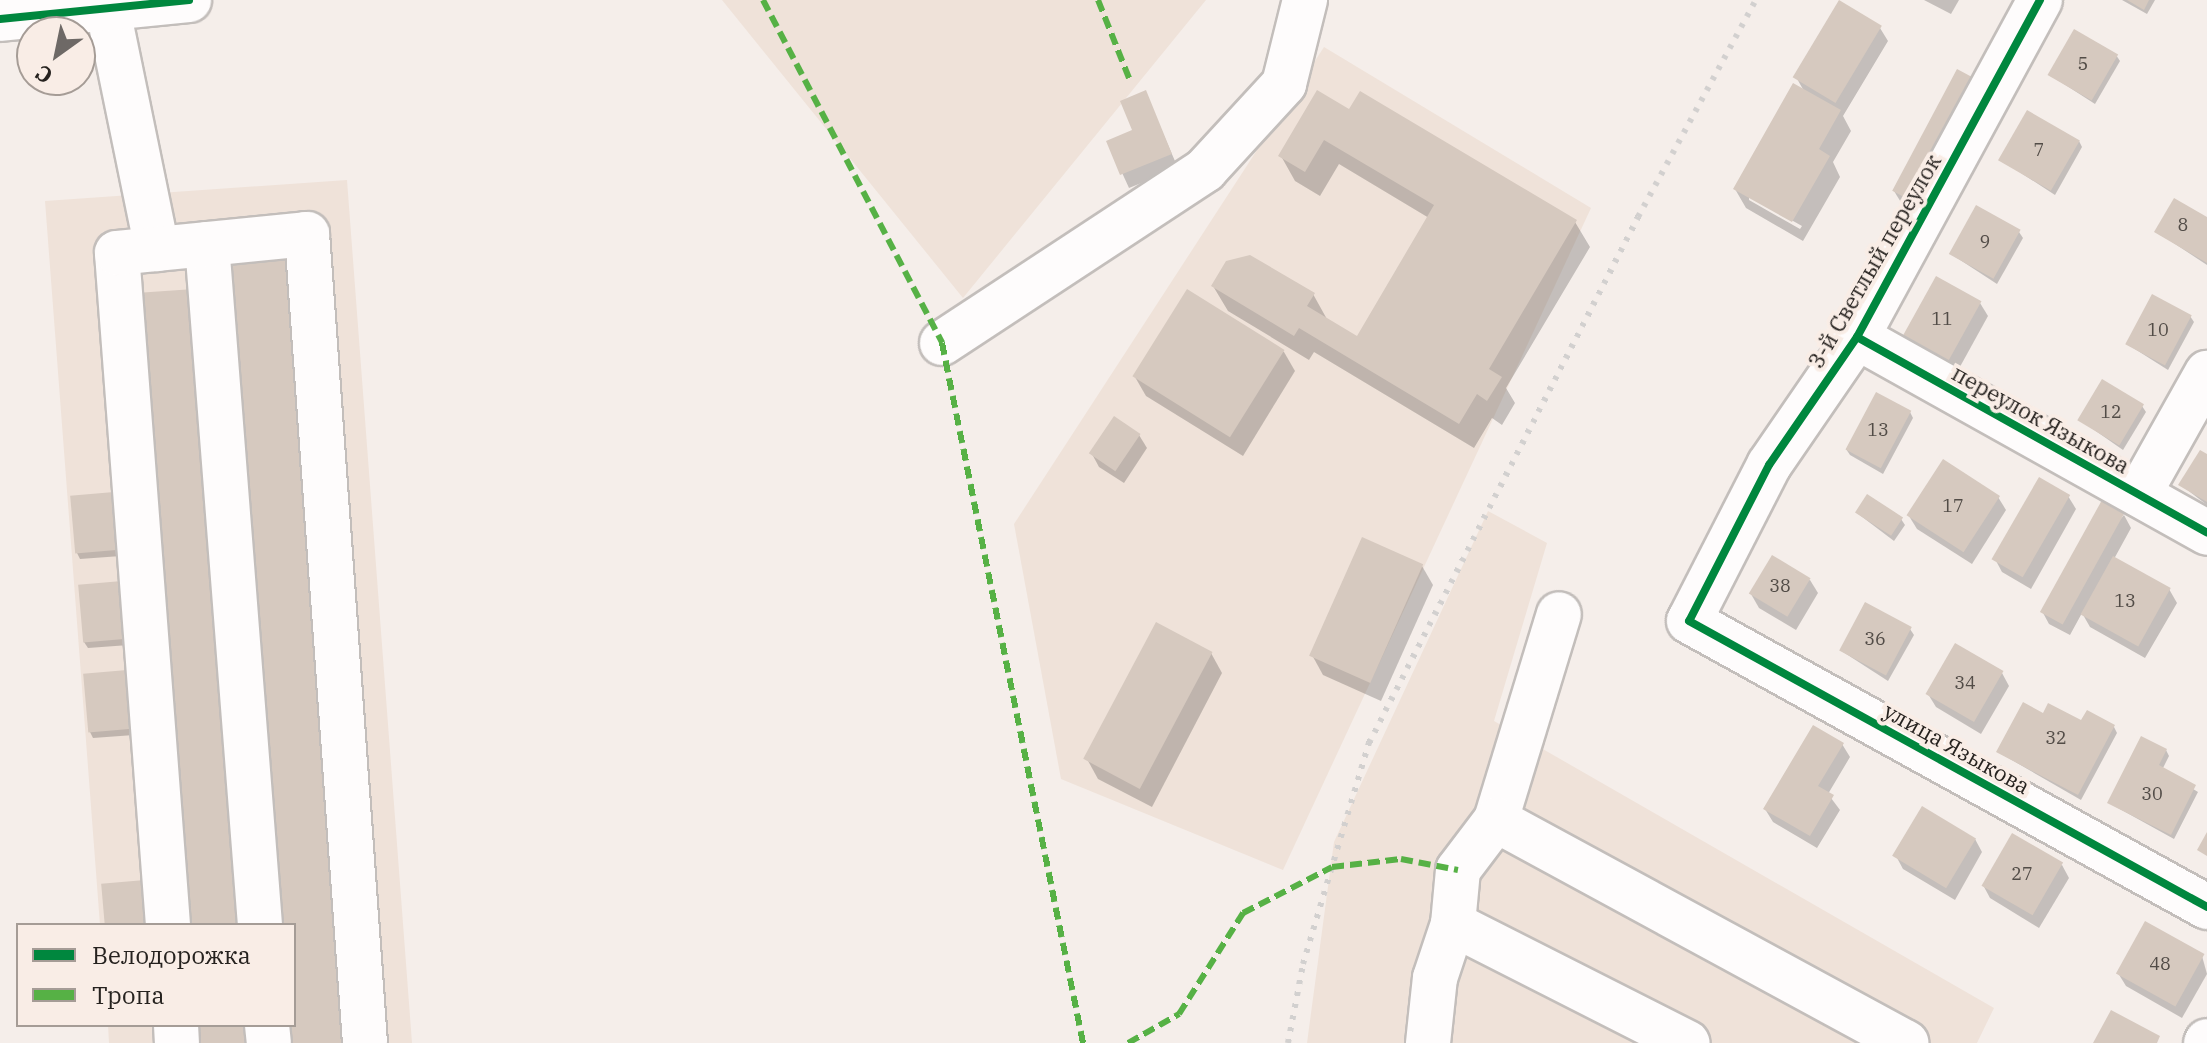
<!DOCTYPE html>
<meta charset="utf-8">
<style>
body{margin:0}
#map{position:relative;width:2207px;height:1043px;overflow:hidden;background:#f5eeea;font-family:"IBM Plex Serif",serif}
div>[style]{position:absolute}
.built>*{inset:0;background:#efe2d9}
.shadow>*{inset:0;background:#0003}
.building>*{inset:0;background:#d6c9bf;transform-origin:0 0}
.roads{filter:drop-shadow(2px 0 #c3bebb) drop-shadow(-2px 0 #c3bebb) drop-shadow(0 2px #c3bebb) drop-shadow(0 -2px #c3bebb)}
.minor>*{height:44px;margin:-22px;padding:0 22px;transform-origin:22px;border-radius:22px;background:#fefcfc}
.rail>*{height:6px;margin-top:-3px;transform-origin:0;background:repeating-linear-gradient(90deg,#d2d0cf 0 4px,transparent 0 12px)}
.quiet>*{height:6px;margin-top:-3px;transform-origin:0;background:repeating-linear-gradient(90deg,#56b145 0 12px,transparent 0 18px)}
.cycleway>*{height:8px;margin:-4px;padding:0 4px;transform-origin:4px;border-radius:4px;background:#00873e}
span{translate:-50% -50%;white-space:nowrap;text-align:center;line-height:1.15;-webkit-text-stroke:8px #f9ede6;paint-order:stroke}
.number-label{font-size:18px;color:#524c47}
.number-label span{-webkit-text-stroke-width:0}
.street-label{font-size:22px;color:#26221f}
.legend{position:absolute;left:16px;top:923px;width:280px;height:104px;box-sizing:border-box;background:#f9ede6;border:2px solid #a59c96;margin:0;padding:10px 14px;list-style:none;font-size:24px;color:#26221f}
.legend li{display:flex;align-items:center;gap:16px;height:40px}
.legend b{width:40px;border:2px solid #a59c96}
.north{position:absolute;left:16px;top:16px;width:80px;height:80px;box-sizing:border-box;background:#f9ede6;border:2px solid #a59c96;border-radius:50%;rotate:213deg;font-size:22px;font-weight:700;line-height:32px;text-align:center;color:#26221f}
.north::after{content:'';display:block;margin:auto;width:28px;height:36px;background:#6e6966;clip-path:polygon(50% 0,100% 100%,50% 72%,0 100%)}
</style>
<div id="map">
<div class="built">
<i style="clip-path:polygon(722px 0,1206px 0,963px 298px)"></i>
<i style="clip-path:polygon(1324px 47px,1591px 208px,1283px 870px,1061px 779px,1014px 524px)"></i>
<i style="clip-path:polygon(347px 180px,412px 1043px,109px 1043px,108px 1025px,294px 1025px,294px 925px,100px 925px,45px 201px)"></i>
<i style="clip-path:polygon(1488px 511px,1547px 543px,1494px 721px,1994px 1008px,1977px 1043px,1307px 1043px,1334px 842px)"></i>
</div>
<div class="shadow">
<i style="clip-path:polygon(1924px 0,1959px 0,1951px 14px)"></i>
<i style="clip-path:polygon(2122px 0,2155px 0,2147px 14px)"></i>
<i style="clip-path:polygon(evenodd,1880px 28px,1888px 41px,1843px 116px,1851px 131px,1833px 162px,1840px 177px,1803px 241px,1746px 208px,1735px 189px,1804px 91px,1796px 77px,1880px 28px,1749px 196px,1802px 226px,1800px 229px,1749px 200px,1749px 196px)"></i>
<i style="clip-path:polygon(2116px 55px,2120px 61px,2095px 104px,2050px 75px)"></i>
<i style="clip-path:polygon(1958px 71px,1924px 215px,1902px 204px,1894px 191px)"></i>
<i style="clip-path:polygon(1145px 92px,1178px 168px,1129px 188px,1108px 142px,1134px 131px)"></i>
<i style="clip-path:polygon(1350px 112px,1575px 222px,1590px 247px,1506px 388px,1515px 403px,1502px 425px,1492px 418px,1474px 448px,1314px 352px,1309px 360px,1228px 311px,1213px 286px,1313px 294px,1328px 321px,1358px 338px,1429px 218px,1339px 164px,1320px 196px,1295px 181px,1281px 156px)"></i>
<i style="clip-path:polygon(2079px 141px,2082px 147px,2055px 195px,2001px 160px)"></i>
<i style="clip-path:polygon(2207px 220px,2207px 265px,2157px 232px)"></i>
<i style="clip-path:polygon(2019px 232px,2023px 238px,1997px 284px,1951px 254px)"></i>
<i style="clip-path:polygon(1188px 292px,1284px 352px,1295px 371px,1243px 456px,1146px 396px,1135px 377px)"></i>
<i style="clip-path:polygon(1980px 303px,1988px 316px,1956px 374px,1913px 350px,1905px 337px)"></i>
<i style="clip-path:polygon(2190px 316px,2194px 322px,2168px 370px,2127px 344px)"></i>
<i style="clip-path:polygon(2142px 406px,2146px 412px,2123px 450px,2080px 420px)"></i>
<i style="clip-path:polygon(1910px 412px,1913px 418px,1883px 474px,1850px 455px,1846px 449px)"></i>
<i style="clip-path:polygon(1139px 435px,1147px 448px,1124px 483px,1099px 467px,1092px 454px)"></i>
<i style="clip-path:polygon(2207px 456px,2207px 505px,2181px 485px)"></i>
<i style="clip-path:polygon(113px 494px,121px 556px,80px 559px,77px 553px)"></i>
<i style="clip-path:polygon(2068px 496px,2076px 509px,2031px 589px,2002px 572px,1995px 559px)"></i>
<i style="clip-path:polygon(1998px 497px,2006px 510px,1972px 564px,1917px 529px,1909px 516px)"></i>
<i style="clip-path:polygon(1857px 513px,1901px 519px,1905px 525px,1894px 541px)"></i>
<i style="clip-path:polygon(2124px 515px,2131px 528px,2114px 559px,2169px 589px,2177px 603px,2145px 658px,2090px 627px,2082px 613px,2070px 635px,2049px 624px,2042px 611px)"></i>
<i style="clip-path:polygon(1422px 566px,1433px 585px,1381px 701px,1323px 675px,1312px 655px)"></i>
<i style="clip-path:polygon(1810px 580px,1818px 593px,1796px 630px,1759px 608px,1751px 594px)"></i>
<i style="clip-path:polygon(121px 583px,129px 645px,88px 648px,84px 642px)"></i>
<i style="clip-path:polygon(1910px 629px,1914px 635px,1888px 681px,1840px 650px)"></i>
<i style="clip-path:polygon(1211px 653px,1222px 673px,1152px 807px,1098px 779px,1087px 759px)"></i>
<i style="clip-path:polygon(125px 672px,134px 735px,93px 738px,90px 732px)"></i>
<i style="clip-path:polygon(2002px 673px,2009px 686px,1981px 734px,1936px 707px,1928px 694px)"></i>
<i style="clip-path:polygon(2044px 715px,2114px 727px,2117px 733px,2081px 800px,1998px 752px)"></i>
<i style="clip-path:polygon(1842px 744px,1850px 757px,1828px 794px,1840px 810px,1817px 848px,1773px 822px,1765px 809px)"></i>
<i style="clip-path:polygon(2166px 750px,2169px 756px,2162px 770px,2198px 792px,2174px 839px,2109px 803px)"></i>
<i style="clip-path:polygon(1975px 839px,1982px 852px,1955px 900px,1903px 869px,1896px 856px)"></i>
<i style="clip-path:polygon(2062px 865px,2069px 878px,2039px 928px,1990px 898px,1983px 885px)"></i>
<i style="clip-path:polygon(2202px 956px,2207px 974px,2182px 1018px,2126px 986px,2118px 973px)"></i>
</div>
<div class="building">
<i style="left:1839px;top:0;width:50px;height:90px;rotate:31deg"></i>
<i style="clip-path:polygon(2127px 0,2149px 0,2144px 10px)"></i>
<i style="left:2074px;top:29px;width:51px;height:53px;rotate:30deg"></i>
<i style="left:1957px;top:69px;width:27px;height:138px;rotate:28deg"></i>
<i style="clip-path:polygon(1793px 83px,1841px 110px,1819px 149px,1830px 156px,1792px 222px,1733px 189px)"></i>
<i style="clip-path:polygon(1146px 90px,1172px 154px,1120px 175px,1106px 141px,1132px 130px,1120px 101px)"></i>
<i style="clip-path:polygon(1317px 90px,1349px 109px,1360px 91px,1577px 220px,1489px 369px,1502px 377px,1487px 401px,1477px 394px,1459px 424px,1299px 328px,1294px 336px,1211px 286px,1226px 261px,1250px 255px,1315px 293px,1307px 306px,1357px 336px,1434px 205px,1324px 140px,1305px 172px,1278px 156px)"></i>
<i style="left:2027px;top:110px;width:61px;height:58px;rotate:30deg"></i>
<i style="clip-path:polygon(2174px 198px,2207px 217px,2207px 263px,2154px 232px)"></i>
<i style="left:1976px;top:205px;width:51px;height:56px;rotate:29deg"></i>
<i style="clip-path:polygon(290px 250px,347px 1043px,287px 1043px,286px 1025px,294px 1025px,294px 925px,279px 925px,231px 254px)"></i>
<i style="left:1936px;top:276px;width:52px;height:69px;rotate:29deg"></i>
<i style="left:194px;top:289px;width:638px;height:58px;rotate:86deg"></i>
<i style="left:1187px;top:289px;width:115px;height:103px;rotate:32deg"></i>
<i style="left:2152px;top:294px;width:45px;height:57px;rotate:28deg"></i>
<i style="left:2102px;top:379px;width:49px;height:48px;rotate:31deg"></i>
<i style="left:1876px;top:392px;width:40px;height:65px;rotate:28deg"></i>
<i style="left:1114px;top:416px;width:32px;height:45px;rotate:34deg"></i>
<i style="clip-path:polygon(2200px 450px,2207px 454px,2207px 502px,2178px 485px)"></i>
<i style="left:1943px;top:459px;width:68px;height:67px;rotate:33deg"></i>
<i style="left:2039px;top:477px;width:36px;height:95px;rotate:30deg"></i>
<i style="left:114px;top:492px;width:58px;height:44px;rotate:85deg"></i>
<i style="left:1867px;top:494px;width:43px;height:22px;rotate:33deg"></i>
<i style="left:2102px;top:500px;width:26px;height:128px;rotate:29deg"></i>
<i style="left:1362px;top:537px;width:67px;height:130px;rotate:24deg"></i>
<i style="left:1772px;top:555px;width:45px;height:45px;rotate:31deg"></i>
<i style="left:2113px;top:556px;width:66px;height:67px;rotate:29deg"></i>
<i style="left:122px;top:581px;width:58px;height:44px;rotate:85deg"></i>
<i style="left:1865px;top:602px;width:53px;height:55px;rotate:28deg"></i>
<i style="left:1156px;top:622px;width:64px;height:155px;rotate:28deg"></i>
<i style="left:1955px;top:643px;width:56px;height:59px;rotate:30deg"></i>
<i style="left:127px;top:670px;width:59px;height:44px;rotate:85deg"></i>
<i style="clip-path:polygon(2023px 702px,2043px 713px,2048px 703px,2081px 720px,2087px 710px,2115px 725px,2078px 795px,1996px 752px)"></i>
<i style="clip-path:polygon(1813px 725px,1844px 743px,1818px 786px,1834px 795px,1810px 836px,1763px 809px)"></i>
<i style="clip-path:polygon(2141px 736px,2167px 749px,2159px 765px,2196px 785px,2171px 835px,2107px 803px)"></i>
<i style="left:1922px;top:806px;width:63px;height:58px;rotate:31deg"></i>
<i style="clip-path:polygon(2207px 832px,2207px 856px,2197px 850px)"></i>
<i style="left:2012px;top:833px;width:59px;height:61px;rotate:30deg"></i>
<i style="left:145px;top:880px;width:45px;height:44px;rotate:85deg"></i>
<i style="left:2145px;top:921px;width:68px;height:60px;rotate:29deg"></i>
<i style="clip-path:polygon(2111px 1010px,2160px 1036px,2157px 1043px,2093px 1043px)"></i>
<i style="left:191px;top:1025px;width:59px;height:18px"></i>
</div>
<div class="roads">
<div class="minor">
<i style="left:2040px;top:0;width:383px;rotate:118.5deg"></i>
<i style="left:1857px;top:337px;width:155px;rotate:124.5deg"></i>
<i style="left:1769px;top:465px;width:175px;rotate:117.1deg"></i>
<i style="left:1689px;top:621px;width:592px;rotate:28.9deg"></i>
<i style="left:108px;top:10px;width:244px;rotate:78.4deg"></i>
<i style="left:0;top:19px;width:190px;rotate:-5.7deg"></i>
<i style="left:207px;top:244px;width:683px;rotate:85.55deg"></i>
<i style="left:1857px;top:337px;width:401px;rotate:29.2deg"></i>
<i style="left:942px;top:343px;width:315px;rotate:-33.3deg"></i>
<i style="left:1205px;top:170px;width:117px;rotate:-47.4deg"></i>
<i style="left:1284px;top:84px;width:87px;rotate:-76deg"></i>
<i style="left:2139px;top:494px;width:139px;rotate:-60.7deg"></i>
<i style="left:1496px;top:820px;width:215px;rotate:-73deg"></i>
<i style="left:1453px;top:924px;width:263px;rotate:26.9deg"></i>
<i style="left:168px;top:925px;width:674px;rotate:-94.34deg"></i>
<i style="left:117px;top:253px;width:191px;rotate:-5.7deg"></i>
<i style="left:307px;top:234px;width:811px;rotate:85.9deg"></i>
<i style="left:176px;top:1025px;width:18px;rotate:87deg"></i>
<i style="left:267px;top:1025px;width:18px;rotate:84deg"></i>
<i style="left:1428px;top:1043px;width:65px;rotate:-83.9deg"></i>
<i style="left:1435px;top:978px;width:57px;rotate:-71.6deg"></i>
<i style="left:1453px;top:924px;width:54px;rotate:-84.7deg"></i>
<i style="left:1458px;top:870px;width:63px;rotate:-52.8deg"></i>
<i style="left:1496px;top:820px;width:467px;rotate:28.5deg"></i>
<i style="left:2206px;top:1043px;width:2px;rotate:-63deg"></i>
</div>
</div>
<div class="rail">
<i style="left:1288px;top:1043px;width:80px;rotate:-79.2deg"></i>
<i style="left:1303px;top:964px;width:231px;rotate:-73.4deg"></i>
<i style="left:1369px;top:743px;width:591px;rotate:-62.91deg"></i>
<i style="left:1638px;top:217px;width:247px;rotate:-61.5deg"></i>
</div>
<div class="quiet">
<i style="left:763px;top:0;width:387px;rotate:62.4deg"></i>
<i style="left:942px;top:343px;width:714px;rotate:78.61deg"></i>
<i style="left:1098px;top:0;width:84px;rotate:68.3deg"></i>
<i style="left:1128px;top:1043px;width:59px;rotate:-29.6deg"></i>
<i style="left:1179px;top:1014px;width:120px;rotate:-57.6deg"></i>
<i style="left:1243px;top:913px;width:100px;rotate:-27.3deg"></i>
<i style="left:1332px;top:867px;width:69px;rotate:-6.6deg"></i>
<i style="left:1401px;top:859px;width:58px;rotate:10.9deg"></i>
</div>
<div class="cycleway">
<i style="left:2040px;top:0;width:383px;rotate:118.5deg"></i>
<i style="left:1857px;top:337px;width:155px;rotate:124.5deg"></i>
<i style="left:1769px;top:465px;width:175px;rotate:117.1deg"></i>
<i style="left:1689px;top:621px;width:592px;rotate:28.9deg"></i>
<i style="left:0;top:19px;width:190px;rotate:-5.7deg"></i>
<i style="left:1857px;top:337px;width:401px;rotate:29.2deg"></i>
</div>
<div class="number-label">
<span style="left:2083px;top:64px">5</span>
<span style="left:2039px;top:150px">7</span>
<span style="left:2183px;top:225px">8</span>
<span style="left:1985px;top:242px">9</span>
<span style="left:1942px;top:319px">11</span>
<span style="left:2158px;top:330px">10</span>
<span style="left:2111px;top:412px">12</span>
<span style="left:1878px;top:430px">13</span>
<span style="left:1953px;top:506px">17</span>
<span style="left:1780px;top:586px">38</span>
<span style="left:2125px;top:601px">13</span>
<span style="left:1875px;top:639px">36</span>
<span style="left:1965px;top:683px">34</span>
<span style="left:2056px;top:738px">32</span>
<span style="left:2152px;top:794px">30</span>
<span style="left:2022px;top:874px">27</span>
<span style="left:2160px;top:964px">48</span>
</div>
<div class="street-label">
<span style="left:1874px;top:261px;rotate:-60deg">3-й Светлый переулок</span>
<span style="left:2041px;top:419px;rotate:29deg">переулок Языкова</span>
<span style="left:1957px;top:748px;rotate:29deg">улица Языкова</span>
</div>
<ul class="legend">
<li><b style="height:10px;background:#00873e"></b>Велодорожка</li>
<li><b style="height:10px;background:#56b145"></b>Тропа</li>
</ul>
<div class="north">С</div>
</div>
